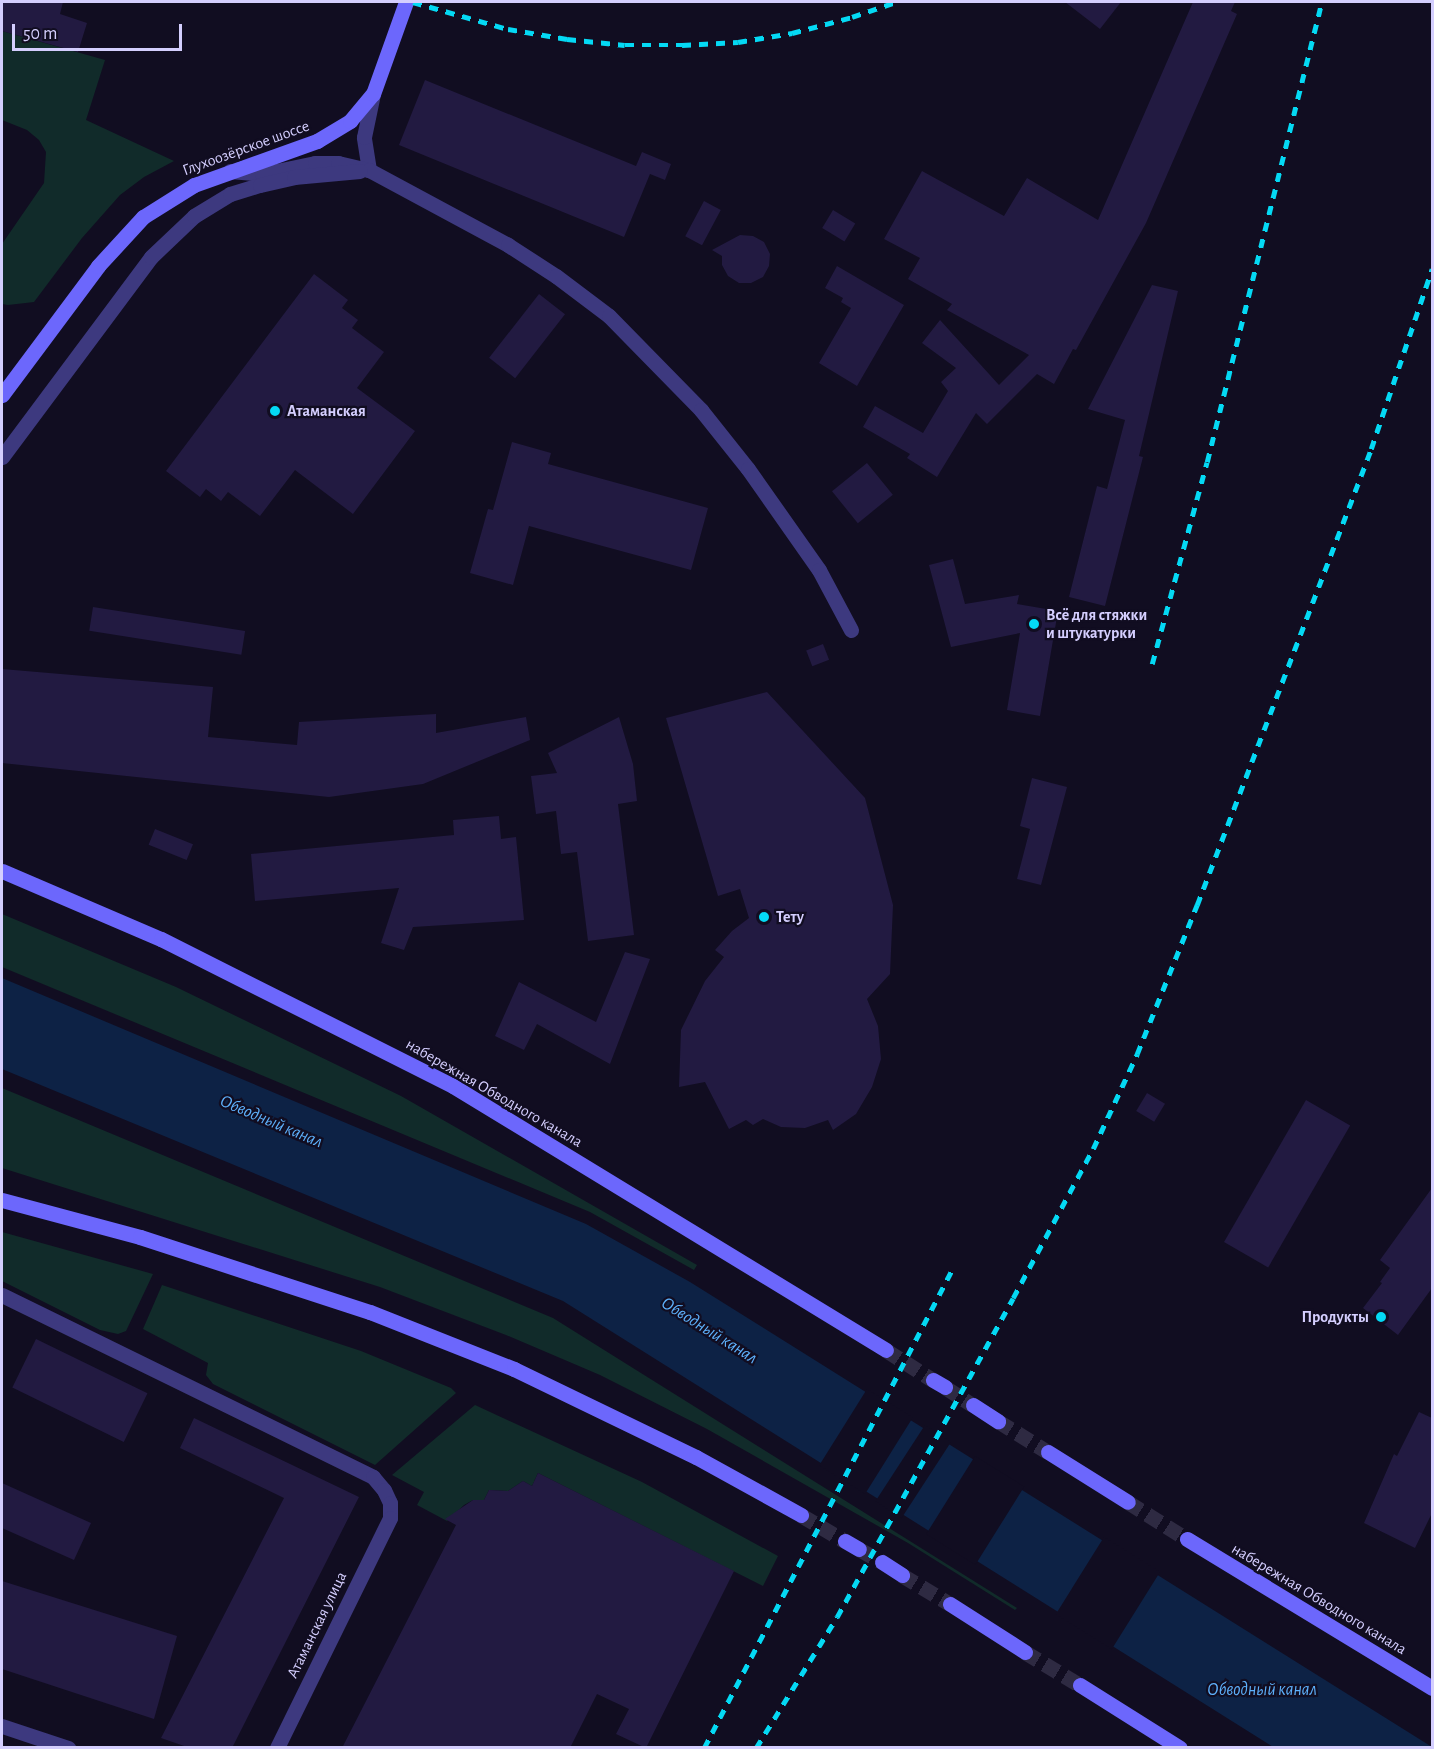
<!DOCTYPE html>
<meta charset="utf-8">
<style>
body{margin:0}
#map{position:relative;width:1434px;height:1749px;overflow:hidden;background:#110d21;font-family:"Alegreya Sans",sans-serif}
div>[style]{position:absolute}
.green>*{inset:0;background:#112b2a}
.water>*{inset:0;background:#0d2245}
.pier>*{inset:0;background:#110d21;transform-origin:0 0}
.building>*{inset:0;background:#221a41;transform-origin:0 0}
.secondary-tunnel>*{height:15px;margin-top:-7.5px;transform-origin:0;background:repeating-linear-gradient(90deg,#2e2a42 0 15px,transparent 0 23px)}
.street>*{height:15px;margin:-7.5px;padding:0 7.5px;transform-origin:7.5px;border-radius:7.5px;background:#3d397f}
.secondary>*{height:15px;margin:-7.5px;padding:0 7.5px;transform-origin:7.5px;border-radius:7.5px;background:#6c67fc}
.rail>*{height:4.5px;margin-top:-2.25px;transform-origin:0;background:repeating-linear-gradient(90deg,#04d9f4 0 9px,transparent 0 17px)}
.dots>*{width:16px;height:16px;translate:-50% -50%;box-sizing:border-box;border:3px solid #110d21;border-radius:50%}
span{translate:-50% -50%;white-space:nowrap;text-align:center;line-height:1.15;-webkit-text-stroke:4.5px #110d21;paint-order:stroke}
.street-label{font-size:16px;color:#d4cefe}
.poi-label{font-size:16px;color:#d4cefe;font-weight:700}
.left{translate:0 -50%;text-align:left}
.right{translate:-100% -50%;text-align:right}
.water-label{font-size:18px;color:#5eb1fc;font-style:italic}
.frame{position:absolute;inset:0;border:3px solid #d4cefe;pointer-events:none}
.scale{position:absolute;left:12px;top:24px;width:170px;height:27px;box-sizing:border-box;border:3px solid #d4cefe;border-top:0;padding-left:8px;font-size:18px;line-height:21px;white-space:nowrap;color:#d4cefe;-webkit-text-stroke:4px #110d21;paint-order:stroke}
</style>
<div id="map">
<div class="green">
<i style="clip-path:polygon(2px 31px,105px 60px,86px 120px,174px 161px,144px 177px,120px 195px,82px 238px,34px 302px,8px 305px,2px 304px,2px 244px,44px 183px,46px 152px,39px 140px,27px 130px,2px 120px)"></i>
<i style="clip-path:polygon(2px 914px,176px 987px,401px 1096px,697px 1265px,694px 1270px,590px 1212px,2px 967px)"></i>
<i style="clip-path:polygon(2px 1088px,553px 1318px,1017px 1608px,1015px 1610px,908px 1543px,707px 1429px,600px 1375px,506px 1335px,380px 1287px,2px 1168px)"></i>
<i style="clip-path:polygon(2px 1232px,153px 1274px,126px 1331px,118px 1334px,100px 1330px,2px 1281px)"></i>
<i style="clip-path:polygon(162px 1285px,361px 1351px,451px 1388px,456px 1393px,375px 1465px,213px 1384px,206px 1375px,208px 1363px,143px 1329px)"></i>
<i style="clip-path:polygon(475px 1405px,642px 1482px,778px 1556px,763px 1586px,538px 1473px,532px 1486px,523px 1481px,508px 1491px,489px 1490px,484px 1500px,473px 1500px,464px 1505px,447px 1521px,417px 1505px,424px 1492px,392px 1475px)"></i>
</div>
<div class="water">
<i style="clip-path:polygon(2px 978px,586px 1224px,690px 1282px,1432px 1747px,1273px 1747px,563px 1301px,2px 1069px)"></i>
</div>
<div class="pier">
<i style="left:867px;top:1389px;width:54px;height:90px;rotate:32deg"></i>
<i style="left:925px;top:1425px;width:31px;height:91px;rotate:33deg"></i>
<i style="left:975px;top:1456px;width:58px;height:92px;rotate:32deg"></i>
<i style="left:1104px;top:1537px;width:66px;height:91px;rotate:32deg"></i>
</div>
<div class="building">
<i style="clip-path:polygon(2px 2px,63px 2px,60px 14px,87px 23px,78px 52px,2px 31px)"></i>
<i style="clip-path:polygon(1065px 2px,1121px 2px,1100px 29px)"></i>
<i style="clip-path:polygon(1193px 2px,1235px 2px,1231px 11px,1237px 14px,1146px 223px,1076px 350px,1073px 349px,1054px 384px,1037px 374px,987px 424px,976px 413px,937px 477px,907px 458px,910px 454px,863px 427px,875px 406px,923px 433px,948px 391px,941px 382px,956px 368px,922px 343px,940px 320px,999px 385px,1029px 355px,947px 310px,952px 304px,908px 279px,920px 258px,884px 239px,922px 171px,1004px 216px,1027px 178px,1098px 220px)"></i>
<i style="clip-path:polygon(425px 80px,636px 166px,642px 152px,671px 164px,665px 180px,650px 174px,624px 237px,399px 145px)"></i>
<i style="left:704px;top:201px;width:19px;height:40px;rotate:28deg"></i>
<i style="left:833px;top:210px;width:26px;height:21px;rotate:31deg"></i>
<i style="clip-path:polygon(740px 235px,753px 236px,764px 242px,770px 254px,769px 266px,763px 277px,751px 283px,739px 283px,728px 276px,722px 265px,722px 256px,712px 250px)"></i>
<i style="clip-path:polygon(837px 266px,904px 305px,857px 386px,819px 363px,851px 308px,841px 302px,843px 298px,825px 288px)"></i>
<i style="clip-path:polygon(314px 274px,348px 300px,342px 308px,358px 320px,352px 328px,384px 352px,357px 388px,415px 431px,353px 514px,295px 470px,260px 516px,228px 492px,221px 501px,206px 489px,200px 497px,166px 471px)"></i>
<i style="clip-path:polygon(1152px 285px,1178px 291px,1139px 456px,1143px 457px,1105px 606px,1069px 597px,1097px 486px,1107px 489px,1125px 420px,1088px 409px)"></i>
<i style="left:539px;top:294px;width:33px;height:81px;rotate:38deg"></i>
<i style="clip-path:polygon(512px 442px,551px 453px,548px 464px,708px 508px,691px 570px,529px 526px,513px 585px,470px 573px,488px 509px,493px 510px)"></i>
<i style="left:867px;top:463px;width:41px;height:45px;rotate:51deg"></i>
<i style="clip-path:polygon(953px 559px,965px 604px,1019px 595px,1017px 604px,1058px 611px,1040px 716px,1007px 710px,1020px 633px,951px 647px,929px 565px)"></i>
<i style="left:93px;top:607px;width:154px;height:24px;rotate:9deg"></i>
<i style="left:823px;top:644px;width:17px;height:18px;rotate:69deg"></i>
<i style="clip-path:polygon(2px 669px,213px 687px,208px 737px,297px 745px,299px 722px,436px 714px,436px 733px,526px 717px,530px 740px,423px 784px,329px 797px,2px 763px)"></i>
<i style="clip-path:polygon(767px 692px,865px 798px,893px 905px,890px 974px,867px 999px,878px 1026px,881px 1059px,872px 1087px,856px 1114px,833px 1130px,828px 1120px,805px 1128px,781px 1127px,763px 1119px,753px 1125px,746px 1120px,729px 1129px,705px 1082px,679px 1087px,681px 1030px,705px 981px,724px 957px,715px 950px,732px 931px,749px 918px,740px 889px,718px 896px,666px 718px)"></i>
<i style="clip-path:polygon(619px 717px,633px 764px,637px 801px,618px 804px,634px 935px,588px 941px,577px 852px,561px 854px,556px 811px,536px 814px,531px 776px,557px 773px,548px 753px)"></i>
<i style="clip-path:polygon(1032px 778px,1067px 787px,1041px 885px,1017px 879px,1030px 829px,1020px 826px)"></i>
<i style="clip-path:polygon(499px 816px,501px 839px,516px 837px,524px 920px,413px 927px,404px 950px,381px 943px,399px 888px,255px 901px,251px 854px,454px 835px,453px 820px)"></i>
<i style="left:155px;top:829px;width:41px;height:17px;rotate:22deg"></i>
<i style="clip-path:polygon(625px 952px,650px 959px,610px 1064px,537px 1024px,524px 1050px,495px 1036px,519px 982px,596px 1022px)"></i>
<i style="left:1147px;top:1093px;width:21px;height:21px;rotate:31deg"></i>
<i style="left:1306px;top:1100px;width:51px;height:164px;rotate:30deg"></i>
<i style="clip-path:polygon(1432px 1188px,1432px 1288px,1398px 1335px,1363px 1308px,1382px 1283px,1380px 1282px,1390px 1268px,1380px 1260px)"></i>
<i style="left:36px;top:1339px;width:124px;height:54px;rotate:26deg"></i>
<i style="clip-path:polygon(1419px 1412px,1432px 1418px,1432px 1513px,1415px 1548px,1364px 1523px,1394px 1454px,1397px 1456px)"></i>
<i style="clip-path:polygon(194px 1418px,359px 1497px,232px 1748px,190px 1748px,161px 1738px,284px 1498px,180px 1448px)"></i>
<i style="clip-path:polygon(538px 1473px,734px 1571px,646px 1748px,616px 1734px,629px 1709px,597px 1694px,570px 1748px,342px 1748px,456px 1525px,445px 1519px,473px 1500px,484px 1500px,489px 1490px,508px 1491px,523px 1481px,532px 1486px)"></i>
<i style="clip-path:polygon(2px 1483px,91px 1523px,74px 1560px,2px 1528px)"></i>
<i style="clip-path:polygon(2px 1581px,177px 1636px,154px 1719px,2px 1669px)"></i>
</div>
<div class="secondary-tunnel">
<i style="left:886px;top:1350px;width:56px;rotate:32.6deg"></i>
<i style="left:945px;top:1387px;width:33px;rotate:33deg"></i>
<i style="left:998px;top:1421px;width:59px;rotate:31.8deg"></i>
<i style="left:1128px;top:1502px;width:70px;rotate:32.1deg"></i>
<i style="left:801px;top:1515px;width:51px;rotate:30.6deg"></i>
<i style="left:859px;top:1549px;width:26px;rotate:29deg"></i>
<i style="left:902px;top:1575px;width:56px;rotate:31.1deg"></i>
<i style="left:1025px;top:1652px;width:64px;rotate:31deg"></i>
</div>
<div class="street">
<i style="left:369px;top:170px;width:33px;rotate:-99deg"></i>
<i style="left:364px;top:137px;width:44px;rotate:-78.2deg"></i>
<i style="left:230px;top:171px;width:32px;rotate:5deg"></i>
<i style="left:262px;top:174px;width:54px;rotate:-11.7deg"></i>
<i style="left:315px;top:163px;width:23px"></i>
<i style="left:338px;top:163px;width:32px;rotate:13deg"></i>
<i style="left:369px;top:170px;width:158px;rotate:28.3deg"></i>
<i style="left:508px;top:245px;width:57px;rotate:32.9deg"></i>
<i style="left:556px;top:276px;width:66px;rotate:37deg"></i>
<i style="left:609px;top:316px;width:132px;rotate:45.6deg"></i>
<i style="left:701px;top:410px;width:75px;rotate:51.5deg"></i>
<i style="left:748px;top:469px;width:123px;rotate:54.9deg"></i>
<i style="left:819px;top:570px;width:68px;rotate:61.9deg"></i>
<i style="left:2px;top:457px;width:249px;rotate:-53.3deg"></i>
<i style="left:151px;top:257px;width:59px;rotate:-43.6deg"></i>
<i style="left:194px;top:216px;width:42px;rotate:-31.4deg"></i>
<i style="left:230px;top:194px;width:31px;rotate:-17deg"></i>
<i style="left:260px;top:185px;width:35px;rotate:-13deg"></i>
<i style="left:294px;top:177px;width:66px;rotate:-5.2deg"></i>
<i style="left:2px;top:1295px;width:413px;rotate:26.1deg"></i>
<i style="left:373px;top:1477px;width:17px;rotate:50deg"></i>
<i style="left:384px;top:1490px;width:14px;rotate:65deg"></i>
<i style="left:390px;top:1503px;width:15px;rotate:90deg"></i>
<i style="left:390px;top:1518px;width:256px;rotate:116.2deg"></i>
<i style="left:2px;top:1726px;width:70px;rotate:18.4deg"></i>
</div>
<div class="secondary">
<i style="left:2px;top:395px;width:161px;rotate:-53.3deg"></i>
<i style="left:98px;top:266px;width:67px;rotate:-47.4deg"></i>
<i style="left:143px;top:217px;width:60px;rotate:-32.1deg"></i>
<i style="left:194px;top:185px;width:131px;rotate:-19.7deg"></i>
<i style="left:317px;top:141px;width:39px;rotate:-31deg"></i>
<i style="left:350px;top:121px;width:35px;rotate:-50deg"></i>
<i style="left:373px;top:94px;width:98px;rotate:-70.3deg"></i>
<i style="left:2px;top:871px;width:173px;rotate:23.2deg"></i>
<i style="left:161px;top:939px;width:327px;rotate:26.7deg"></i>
<i style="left:453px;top:1086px;width:507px;rotate:31.37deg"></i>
<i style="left:2px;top:1200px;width:143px;rotate:15deg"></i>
<i style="left:140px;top:1237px;width:242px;rotate:18.1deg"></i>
<i style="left:370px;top:1312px;width:155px;rotate:21.6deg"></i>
<i style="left:514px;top:1369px;width:202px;rotate:25.8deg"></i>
<i style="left:696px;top:1457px;width:120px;rotate:28.9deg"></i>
<i style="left:933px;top:1380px;width:14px;rotate:30deg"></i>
<i style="left:973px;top:1405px;width:30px;rotate:33deg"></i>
<i style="left:1048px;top:1452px;width:94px;rotate:32deg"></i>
<i style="left:1187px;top:1539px;width:287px;rotate:31.3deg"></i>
<i style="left:845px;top:1541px;width:16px;rotate:30deg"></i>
<i style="left:882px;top:1562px;width:24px;rotate:33deg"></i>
<i style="left:950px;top:1604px;width:89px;rotate:32.6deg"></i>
<i style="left:1080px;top:1685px;width:118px;rotate:32.2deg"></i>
</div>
<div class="rail">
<i style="left:413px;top:2px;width:99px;rotate:15.9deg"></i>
<i style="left:508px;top:29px;width:60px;rotate:9.6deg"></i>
<i style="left:567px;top:39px;width:58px;rotate:5.9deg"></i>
<i style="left:625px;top:45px;width:57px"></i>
<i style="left:682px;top:45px;width:56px;rotate:-3.1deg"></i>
<i style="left:738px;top:42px;width:55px;rotate:-9.5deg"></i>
<i style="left:792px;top:33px;width:62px;rotate:-14.9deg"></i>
<i style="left:852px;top:17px;width:46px;rotate:-18.8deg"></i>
<i style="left:1152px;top:664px;width:209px;rotate:-74.8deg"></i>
<i style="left:1207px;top:462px;width:474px;rotate:-76deg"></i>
<i style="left:704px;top:1748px;width:543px;rotate:-62.59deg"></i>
<i style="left:756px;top:1748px;width:154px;rotate:-58.3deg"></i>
<i style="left:837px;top:1617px;width:364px;rotate:-61.1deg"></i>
<i style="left:1013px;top:1298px;width:169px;rotate:-61.8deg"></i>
<i style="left:1093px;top:1149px;width:105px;rotate:-65.1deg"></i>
<i style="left:1137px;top:1054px;width:161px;rotate:-68.1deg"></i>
<i style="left:1197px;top:905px;width:488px;rotate:-69.1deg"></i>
<i style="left:1371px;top:449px;width:190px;rotate:-71.3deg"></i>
</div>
<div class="dots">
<i style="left:275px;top:411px;background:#04d9f4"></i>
<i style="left:1034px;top:624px;background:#04d9f4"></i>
<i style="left:764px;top:917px;background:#04d9f4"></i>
<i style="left:1381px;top:1317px;background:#04d9f4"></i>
</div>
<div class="street-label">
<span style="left:246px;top:148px;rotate:-20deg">Глухоозёрское шоссе</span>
<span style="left:494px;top:1093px;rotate:30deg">набережная Обводного канала</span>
<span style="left:1319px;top:1599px;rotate:31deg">набережная Обводного канала</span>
<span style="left:317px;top:1625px;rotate:-64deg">Атаманская улица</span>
</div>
<div class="poi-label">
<span class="left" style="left:287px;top:411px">Атаманская</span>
<span class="left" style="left:1046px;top:624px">Всё для стяжки<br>и штукатурки</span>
<span class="left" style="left:776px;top:917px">Тету</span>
<span class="right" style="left:1369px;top:1317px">Продукты</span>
</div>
<div class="water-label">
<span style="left:271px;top:1122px;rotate:23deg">Обводный канал</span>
<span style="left:709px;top:1331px;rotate:32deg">Обводный канал</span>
<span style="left:1262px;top:1690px">Обводный канал</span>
</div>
<div class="frame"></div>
<div class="scale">50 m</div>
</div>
